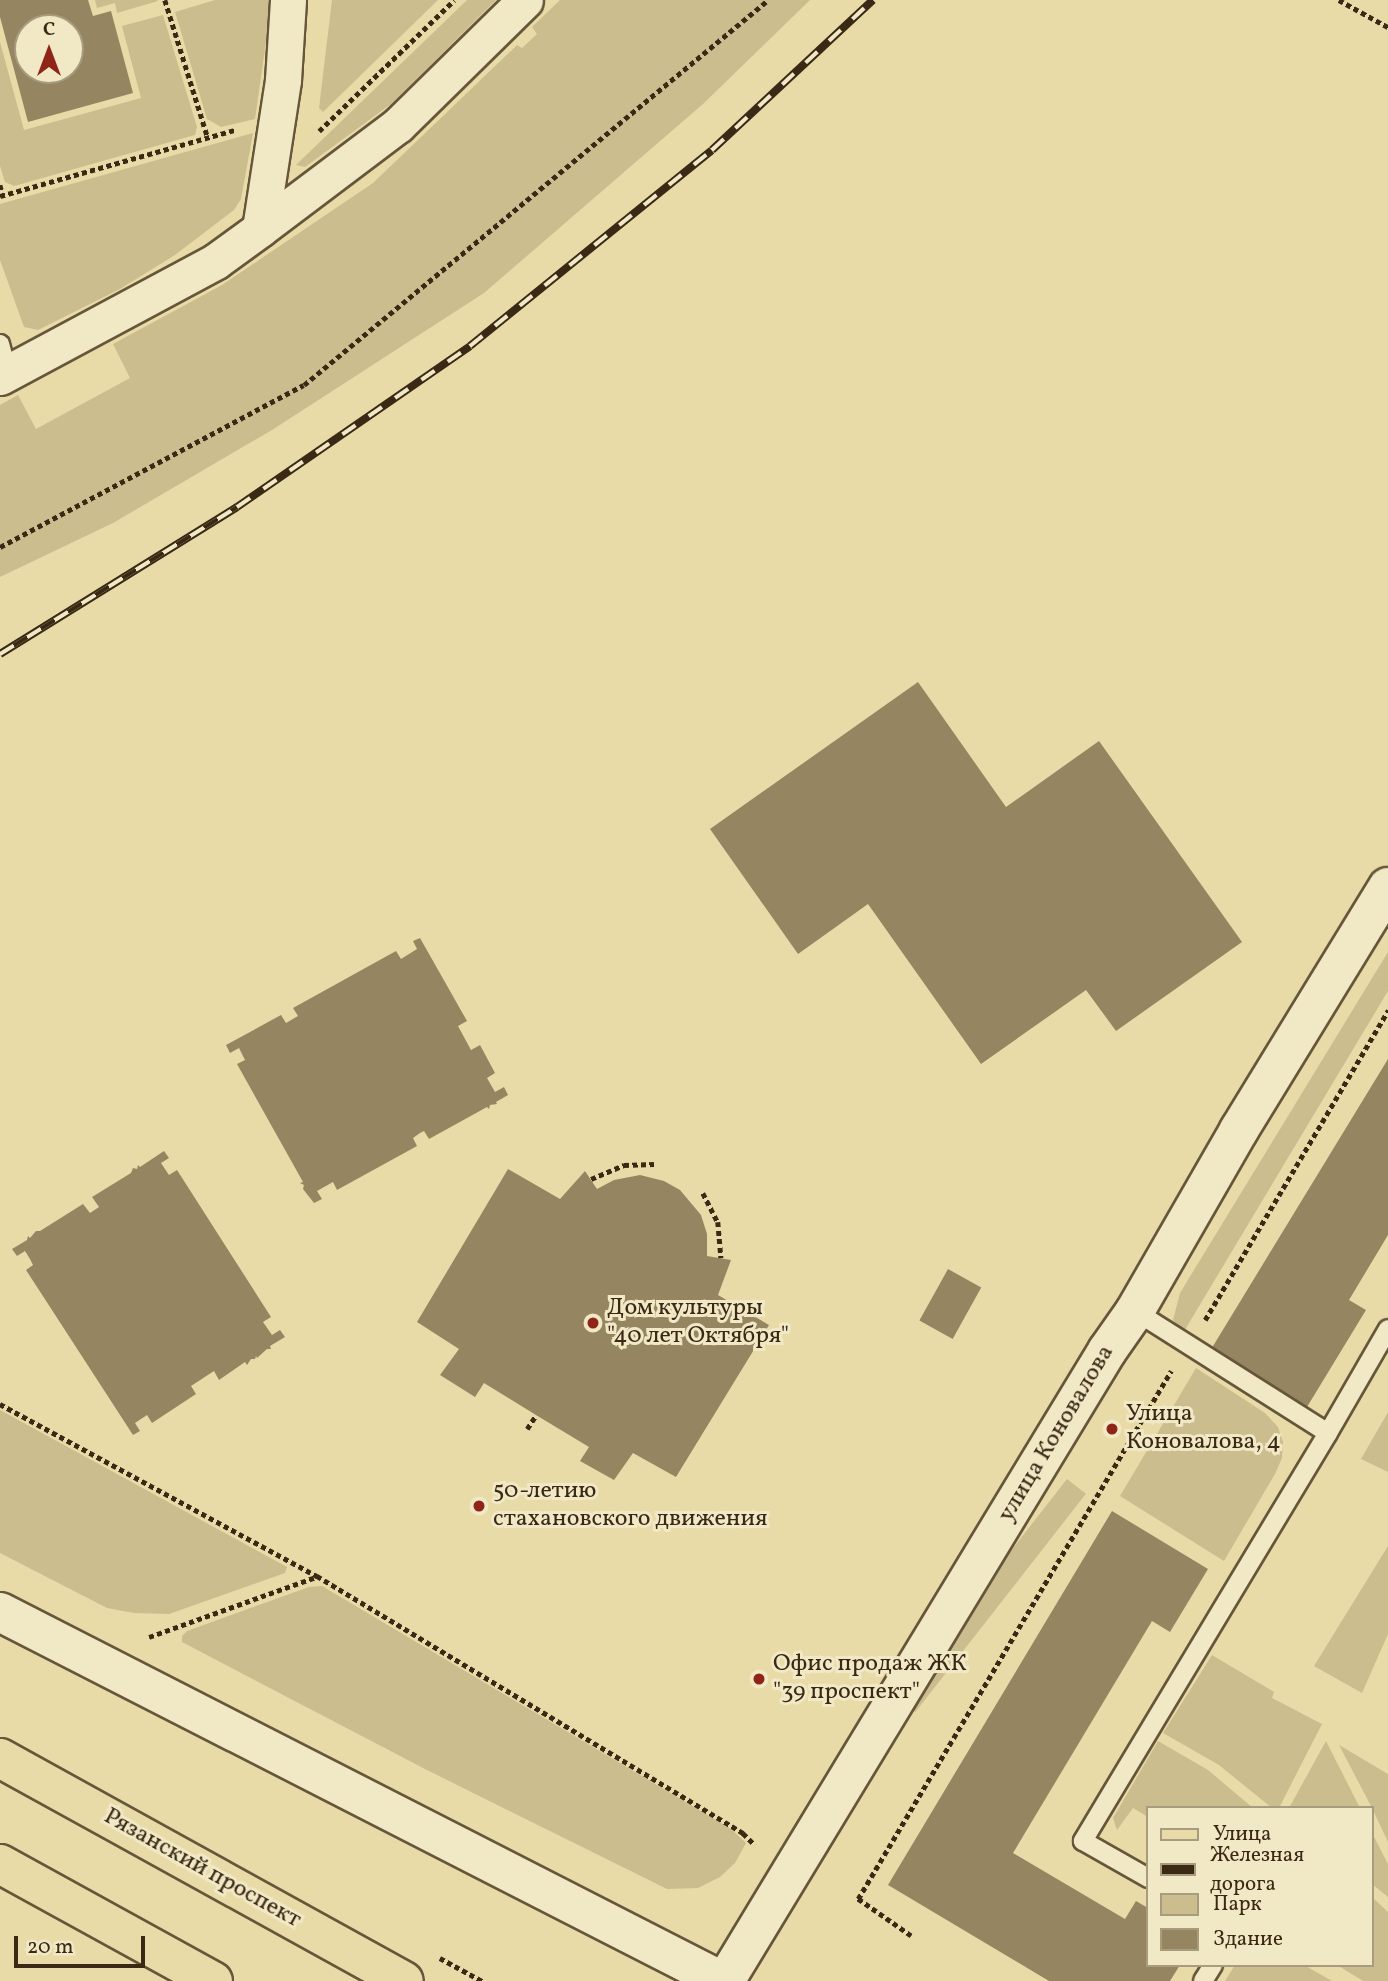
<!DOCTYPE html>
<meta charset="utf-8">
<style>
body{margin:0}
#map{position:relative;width:1388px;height:1981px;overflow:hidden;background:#e9dba7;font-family:Vollkorn,serif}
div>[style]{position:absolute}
.green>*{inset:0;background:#cbbd8e;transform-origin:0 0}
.building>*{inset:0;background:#958661;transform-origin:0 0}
.path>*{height:4.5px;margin-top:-2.25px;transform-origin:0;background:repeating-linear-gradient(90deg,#3a2915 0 5px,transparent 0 8.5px)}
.roads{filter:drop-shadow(2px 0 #66563a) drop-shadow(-2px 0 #66563a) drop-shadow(0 2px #66563a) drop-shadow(0 -2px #66563a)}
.service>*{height:18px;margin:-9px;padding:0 9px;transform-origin:9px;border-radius:9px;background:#f1e8c6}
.minor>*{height:35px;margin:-17.5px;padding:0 17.5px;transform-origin:17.5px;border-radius:17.5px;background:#f1e8c6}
.tertiary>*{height:38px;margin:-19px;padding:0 19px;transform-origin:19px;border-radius:19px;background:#f1e8c6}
.secondary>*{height:38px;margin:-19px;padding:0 19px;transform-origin:19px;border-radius:19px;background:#f1e8c6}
.primary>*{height:38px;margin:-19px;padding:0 19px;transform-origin:19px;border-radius:19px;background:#e9dba7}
.rail>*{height:8px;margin-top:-4px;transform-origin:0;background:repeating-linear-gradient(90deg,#f1e8c6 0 16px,#3a2915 0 32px);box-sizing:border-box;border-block:2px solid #3a2915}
.dots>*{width:19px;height:19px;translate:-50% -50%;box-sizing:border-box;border:4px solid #f1e8c6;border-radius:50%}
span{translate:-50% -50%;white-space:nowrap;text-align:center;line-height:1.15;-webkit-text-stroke:6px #f1e8c6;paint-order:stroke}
.poi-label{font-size:24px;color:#3a2915}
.left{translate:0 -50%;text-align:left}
.street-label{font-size:24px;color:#3a2915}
.legend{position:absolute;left:1146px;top:1806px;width:228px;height:161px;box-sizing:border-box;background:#f1e8c6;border:2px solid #a89c7f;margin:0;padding:9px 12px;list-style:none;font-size:21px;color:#3a2915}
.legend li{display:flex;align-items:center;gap:14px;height:35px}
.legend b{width:35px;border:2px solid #a89c7f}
.north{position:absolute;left:14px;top:14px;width:70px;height:70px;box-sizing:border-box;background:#f1e8c6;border:2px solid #a89c7f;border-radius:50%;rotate:0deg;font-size:19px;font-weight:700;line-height:28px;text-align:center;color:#3a2915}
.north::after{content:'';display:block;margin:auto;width:24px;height:32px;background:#8f2418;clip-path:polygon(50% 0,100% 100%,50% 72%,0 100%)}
.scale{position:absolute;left:14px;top:1936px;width:131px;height:32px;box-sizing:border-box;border:4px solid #3a2915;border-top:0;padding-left:9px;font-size:21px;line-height:24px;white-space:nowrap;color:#3a2915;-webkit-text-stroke:5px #f1e8c6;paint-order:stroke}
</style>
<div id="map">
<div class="green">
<i style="clip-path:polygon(95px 0,157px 0,158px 1px,117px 13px,115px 3px,97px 8px)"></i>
<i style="clip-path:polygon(215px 0,272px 0,255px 119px,221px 127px,207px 119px,175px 12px)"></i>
<i style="clip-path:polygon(332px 0,438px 0,323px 112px,319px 108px)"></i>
<i style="clip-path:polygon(467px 0,496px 0,391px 104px,305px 167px,296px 165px)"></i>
<i style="clip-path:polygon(560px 0,810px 0,703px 104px,484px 293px,272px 430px,113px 523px,0 577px,0 405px,18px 395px,36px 429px,130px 378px,113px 344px,222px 285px,373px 183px,517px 45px,522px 48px,537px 34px,532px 27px)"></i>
<i style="clip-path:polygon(163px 15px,197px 127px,195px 135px,14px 186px,5px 182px,0 166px,0 42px,24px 130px,141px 98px,122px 26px)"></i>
<i style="clip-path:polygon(253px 133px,241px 199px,234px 210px,175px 255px,120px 289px,38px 330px,24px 327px,0 260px,0 204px)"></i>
<i style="clip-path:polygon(1388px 952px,1388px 991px,1183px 1333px,1173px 1320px,1180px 1293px)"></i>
<i style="clip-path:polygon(1196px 1368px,1265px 1413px,1278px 1427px,1283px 1442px,1282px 1458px,1275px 1474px,1224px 1561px,1120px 1496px)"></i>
<i style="clip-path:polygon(0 1410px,287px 1567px,285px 1573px,169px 1614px,134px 1613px,107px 1608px,0 1553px)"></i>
<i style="clip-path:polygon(1388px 1412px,1388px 1472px,1361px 1459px)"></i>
<i style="left:1067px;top:1479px;width:24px;height:277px;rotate:38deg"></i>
<i style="clip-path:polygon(1388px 1546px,1388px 1634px,1362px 1693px,1314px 1666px)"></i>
<i style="clip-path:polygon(322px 1586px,731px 1829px,746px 1843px,735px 1863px,720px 1877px,698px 1888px,667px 1889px,425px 1769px,182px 1642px,182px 1636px,187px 1631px,309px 1587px)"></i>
<i style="clip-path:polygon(1212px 1655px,1274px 1692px,1272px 1698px,1322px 1724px,1279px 1808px,1272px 1808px,1219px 1765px,1163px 1733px)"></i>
<i style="clip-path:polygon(1158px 1741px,1208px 1770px,1253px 1808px,1148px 1808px,1148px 1817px,1133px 1808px,1117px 1830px,1113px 1818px)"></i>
<i style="clip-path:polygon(1326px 1741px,1360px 1808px,1289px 1808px)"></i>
<i style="clip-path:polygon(1339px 1745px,1388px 1774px,1388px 1842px,1372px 1808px)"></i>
<i style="clip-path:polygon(1372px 1833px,1388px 1864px,1388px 1897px,1372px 1884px)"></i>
<i style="clip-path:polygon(1372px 1897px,1388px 1912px,1388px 1981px,1363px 1981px,1337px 1965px,1372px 1965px)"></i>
<i style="clip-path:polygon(1235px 1965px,1304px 1965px,1332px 1981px,1225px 1981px)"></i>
</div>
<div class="building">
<i style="clip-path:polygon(evenodd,0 0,88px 0,93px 16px,111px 11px,133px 93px,28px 122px,0 17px,0 0,28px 28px,70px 28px,70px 70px,28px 70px,28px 28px)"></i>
<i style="clip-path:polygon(918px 682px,1006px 807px,1099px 741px,1242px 942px,1116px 1031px,1086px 990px,981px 1064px,868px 904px,798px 954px,710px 829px)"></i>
<i style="clip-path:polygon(420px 938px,467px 1021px,458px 1026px,471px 1050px,480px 1045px,495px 1073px,487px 1078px,495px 1092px,504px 1087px,508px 1095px,496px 1102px,497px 1104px,490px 1105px,489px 1109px,487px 1107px,429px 1139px,424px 1131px,420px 1133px,413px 1138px,417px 1146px,337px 1190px,333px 1182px,317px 1191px,322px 1199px,314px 1203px,303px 1189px,304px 1185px,300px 1183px,303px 1182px,237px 1064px,245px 1060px,239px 1048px,230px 1053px,226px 1045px,281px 1015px,286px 1023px,298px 1016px,293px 1008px,396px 951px,401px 959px,417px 949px,413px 941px)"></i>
<i style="clip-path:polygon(1388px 1059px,1388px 1235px,1349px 1300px,1366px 1310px,1307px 1407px,1210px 1351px)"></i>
<i style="clip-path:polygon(164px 1151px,169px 1158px,161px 1163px,169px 1175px,177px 1170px,271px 1317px,263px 1322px,272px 1335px,280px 1330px,285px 1337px,270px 1346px,271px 1349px,267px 1349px,257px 1358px,256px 1356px,255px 1359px,251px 1359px,247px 1365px,245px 1362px,219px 1380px,214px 1371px,191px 1386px,196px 1394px,152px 1423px,147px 1415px,135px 1423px,140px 1431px,133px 1435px,26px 1270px,33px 1265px,30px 1259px,25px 1251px,17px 1256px,12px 1249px,27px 1240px,28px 1236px,30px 1238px,36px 1231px,40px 1231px,83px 1204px,90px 1213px,99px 1207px,92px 1197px,131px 1173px,133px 1168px,137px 1169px,138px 1165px,140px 1167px)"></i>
<i style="clip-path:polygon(508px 1169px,560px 1199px,585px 1171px,597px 1189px,614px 1180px,640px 1175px,664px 1181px,680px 1190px,701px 1215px,707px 1234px,707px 1256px,731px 1260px,718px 1295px,769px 1325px,676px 1477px,633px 1453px,614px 1480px,580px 1461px,589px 1447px,536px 1415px,484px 1383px,475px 1397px,440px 1375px,459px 1349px,417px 1322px)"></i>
<i style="left:948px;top:1269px;width:38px;height:59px;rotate:29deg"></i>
<i style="clip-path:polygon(1112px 1511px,1208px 1569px,1170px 1632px,1152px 1621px,1013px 1853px,1125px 1919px,1136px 1901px,1148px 1908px,1148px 1965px,1180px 1965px,1170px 1981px,1049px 1981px,888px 1885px)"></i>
</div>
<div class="path">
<i style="left:165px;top:0;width:145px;rotate:72.7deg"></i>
<i style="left:1339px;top:0;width:56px;rotate:28.9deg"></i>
<i style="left:319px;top:131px;width:188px;rotate:-44.1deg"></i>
<i style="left:0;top:185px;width:10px;rotate:73deg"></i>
<i style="left:0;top:196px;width:244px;rotate:-15.7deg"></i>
<i style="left:0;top:547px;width:344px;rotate:-28.1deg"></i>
<i style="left:304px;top:385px;width:603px;rotate:-39.68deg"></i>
<i style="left:591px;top:1179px;width:36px;rotate:-23deg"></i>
<i style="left:624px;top:1165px;width:30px;rotate:-2deg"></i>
<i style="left:703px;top:1193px;width:33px;rotate:63deg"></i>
<i style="left:718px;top:1222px;width:36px;rotate:85deg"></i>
<i style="left:1205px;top:1320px;width:360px;rotate:-59.4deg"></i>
<i style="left:0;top:1404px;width:361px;rotate:28.5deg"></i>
<i style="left:317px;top:1576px;width:498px;rotate:31.1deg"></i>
<i style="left:743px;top:1833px;width:17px;rotate:45deg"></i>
<i style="left:527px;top:1429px;width:17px;rotate:-57deg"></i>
<i style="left:149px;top:1637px;width:177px;rotate:-19.8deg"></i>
<i style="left:911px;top:1936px;width:65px;rotate:-145.1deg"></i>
<i style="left:858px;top:1899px;width:614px;rotate:-59.34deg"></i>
<i style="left:440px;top:1958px;width:48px;rotate:28.7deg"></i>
</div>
<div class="roads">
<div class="service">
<i style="left:0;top:344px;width:30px;rotate:75deg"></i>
<i style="left:1135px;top:1311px;width:228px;rotate:32.3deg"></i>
<i style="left:1328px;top:1433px;width:476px;rotate:121deg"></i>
<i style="left:1083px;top:1841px;width:75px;rotate:29.6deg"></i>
<i style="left:1328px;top:1433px;width:120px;rotate:-60deg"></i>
<i style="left:1203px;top:1981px;width:19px;rotate:-58deg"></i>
</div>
<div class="minor">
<i style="left:260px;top:229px;width:151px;rotate:-81.2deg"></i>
<i style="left:283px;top:80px;width:80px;rotate:-86.4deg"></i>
<i style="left:0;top:377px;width:245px;rotate:-28.2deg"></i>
<i style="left:216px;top:261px;width:54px;rotate:-36deg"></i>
<i style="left:260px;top:229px;width:173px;rotate:-37deg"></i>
<i style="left:398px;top:125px;width:178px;rotate:-44.5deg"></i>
</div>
<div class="tertiary">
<i style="left:725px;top:1981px;width:737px;rotate:-58.77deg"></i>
<i style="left:1107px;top:1351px;width:49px;rotate:-55deg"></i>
<i style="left:1135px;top:1311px;width:209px;rotate:-60.1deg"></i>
<i style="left:1239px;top:1130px;width:285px;rotate:-58.5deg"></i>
</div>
<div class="secondary">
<i style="left:0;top:1612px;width:811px;rotate:27.07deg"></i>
</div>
<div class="primary">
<i style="left:0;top:1758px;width:461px;rotate:28.9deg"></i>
<i style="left:0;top:1864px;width:243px;rotate:28.8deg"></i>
</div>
</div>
<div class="rail">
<i style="left:0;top:654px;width:279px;rotate:-31.8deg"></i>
<i style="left:237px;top:507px;width:283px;rotate:-34.6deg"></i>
<i style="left:470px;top:346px;width:311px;rotate:-39deg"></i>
<i style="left:712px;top:150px;width:220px;rotate:-43deg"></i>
</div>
<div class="dots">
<i style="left:593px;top:1323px;background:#8f2418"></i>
<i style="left:1112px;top:1429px;background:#8f2418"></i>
<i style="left:479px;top:1506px;background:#8f2418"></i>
<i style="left:759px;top:1679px;background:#8f2418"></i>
</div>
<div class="poi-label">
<span class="left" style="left:607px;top:1323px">Дом культуры<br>"40 лет Октября"</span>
<span class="left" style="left:1126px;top:1429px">Улица<br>Коновалова, 4</span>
<span class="left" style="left:493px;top:1506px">50-летию<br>стахановского движения</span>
<span class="left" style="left:773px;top:1679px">Офис продаж ЖК<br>"39 проспект"</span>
</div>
<div class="street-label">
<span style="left:1057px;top:1434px;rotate:-59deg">улица Коновалова</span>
<span style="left:202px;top:1869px;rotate:29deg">Рязанский проспект</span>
</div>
<ul class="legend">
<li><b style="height:9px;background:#e9dba7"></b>Улица</li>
<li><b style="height:9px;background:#3a2915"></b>Железная дорога</li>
<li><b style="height:19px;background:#cbbd8e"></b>Парк</li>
<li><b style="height:19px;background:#958661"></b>Здание</li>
</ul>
<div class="north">С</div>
<div class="scale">20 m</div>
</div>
